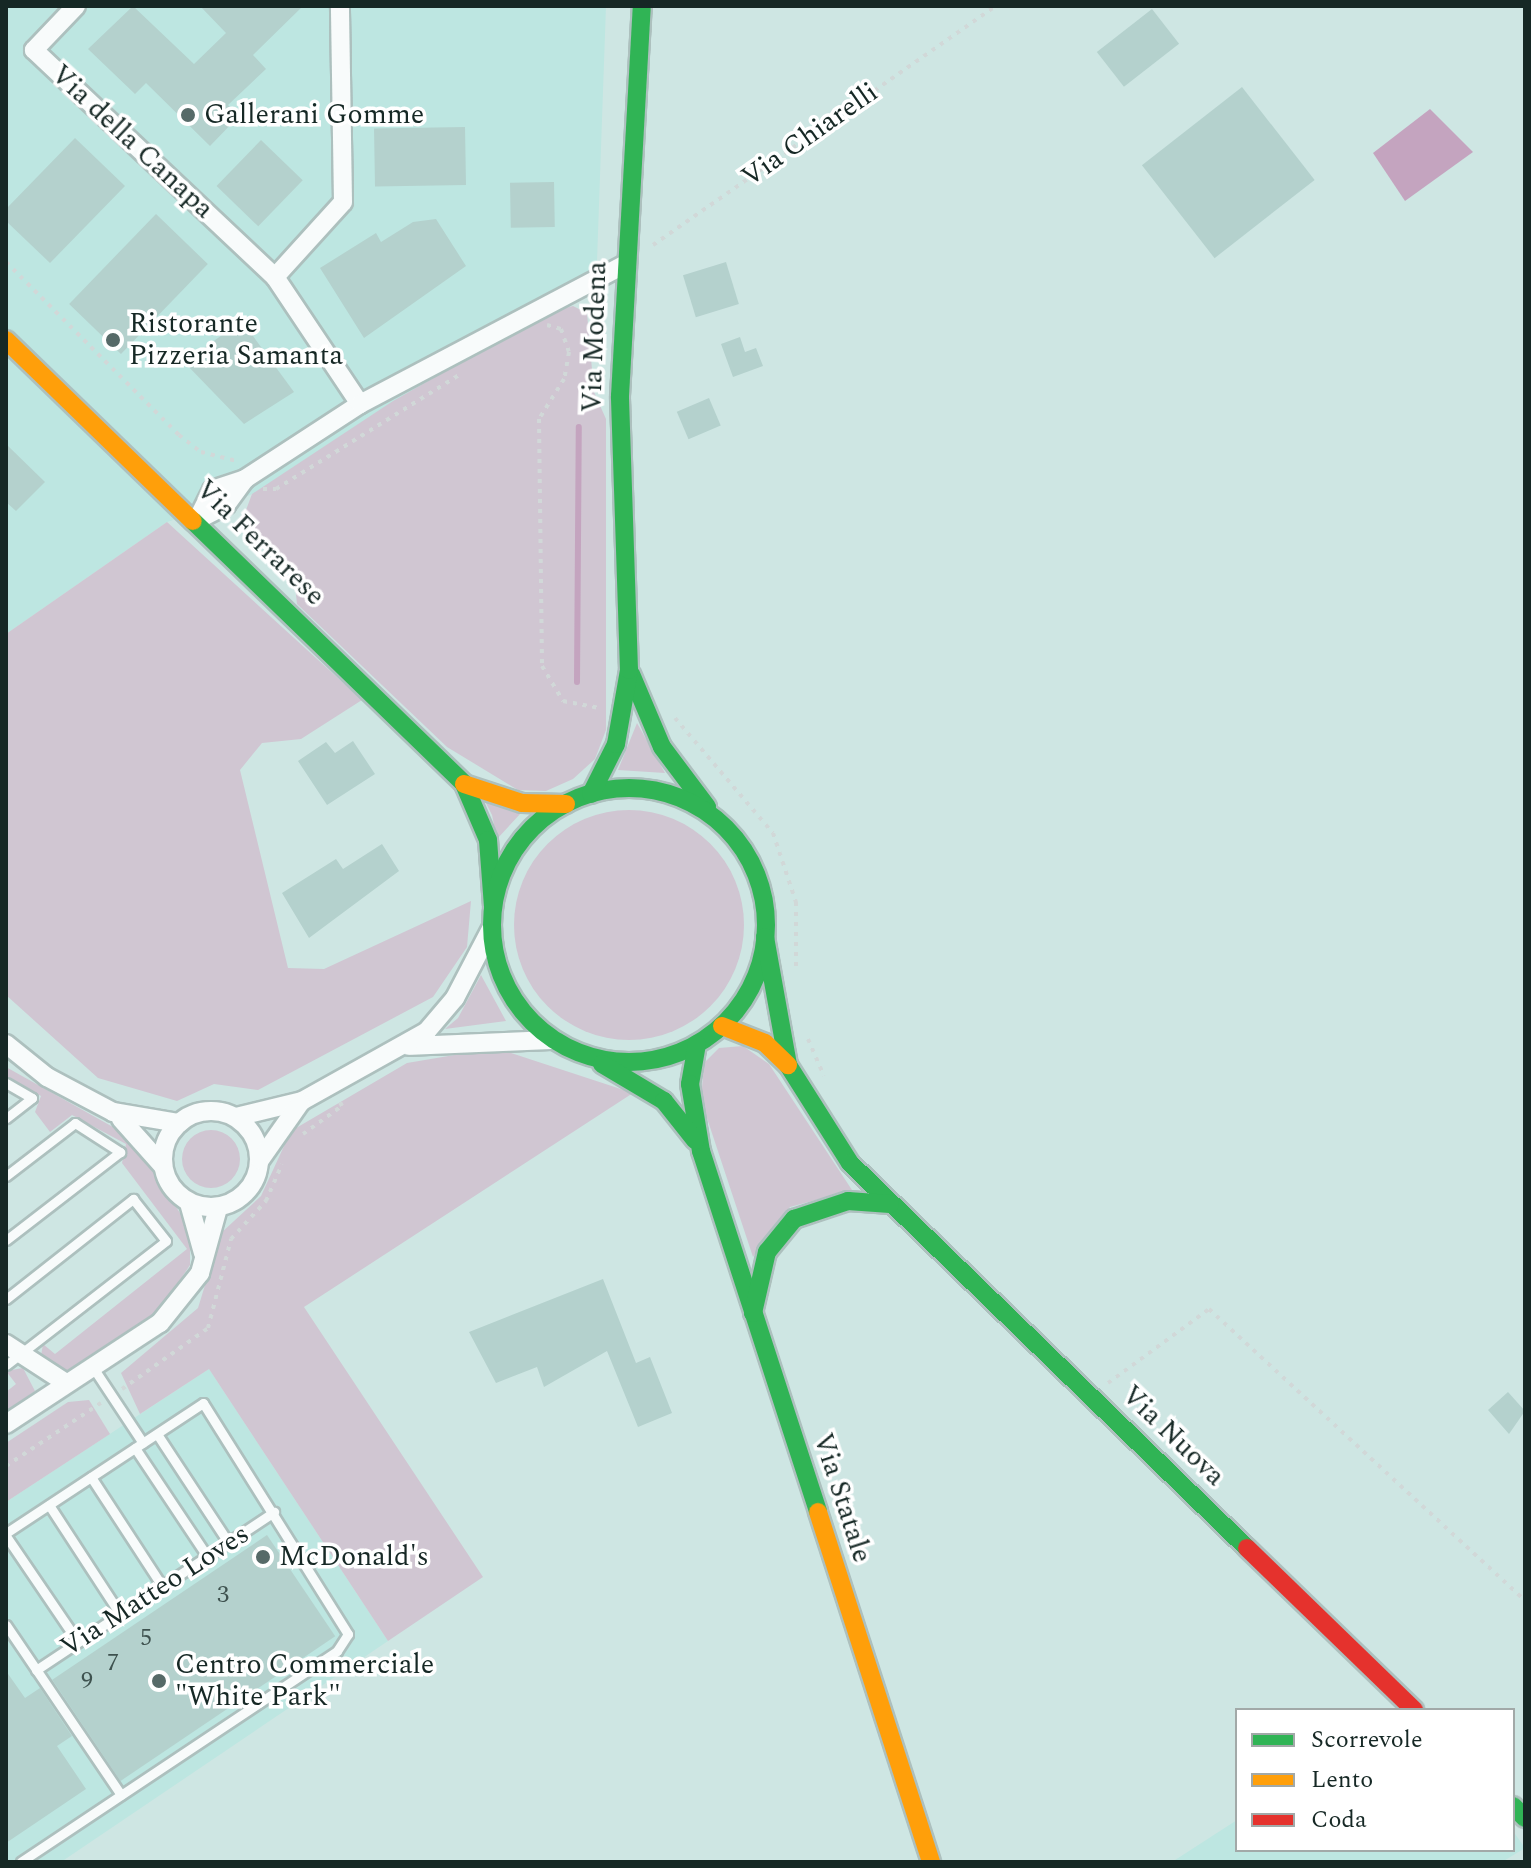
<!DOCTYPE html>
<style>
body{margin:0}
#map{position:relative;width:1531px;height:1868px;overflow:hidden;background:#cee6e3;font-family:Spectral,serif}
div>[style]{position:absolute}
.built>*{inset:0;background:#bde6e1}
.green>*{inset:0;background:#d0c6d2}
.round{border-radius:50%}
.water>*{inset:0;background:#c4a4bf}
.stream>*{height:6px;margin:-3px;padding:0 3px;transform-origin:3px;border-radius:3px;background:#c4a4bf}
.building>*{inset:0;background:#b4d1cd;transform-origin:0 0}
.path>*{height:4px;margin-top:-2px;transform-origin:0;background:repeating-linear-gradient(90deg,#d1d8d8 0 4px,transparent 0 10px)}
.roads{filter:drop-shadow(2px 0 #adc0be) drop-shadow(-2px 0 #adc0be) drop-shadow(0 2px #adc0be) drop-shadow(0 -2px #adc0be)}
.lane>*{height:9px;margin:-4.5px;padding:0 4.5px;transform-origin:4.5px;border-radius:4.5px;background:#f8fbfb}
.street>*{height:18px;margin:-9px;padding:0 9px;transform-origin:9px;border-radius:9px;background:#f8fbfb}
.street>.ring{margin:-9px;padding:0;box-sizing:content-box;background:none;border:18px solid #f8fbfb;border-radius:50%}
.fast>*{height:18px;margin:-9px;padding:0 9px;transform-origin:9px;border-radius:9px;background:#30b455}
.fast>.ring{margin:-9px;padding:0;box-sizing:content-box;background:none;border:18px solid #30b455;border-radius:50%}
.slow>*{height:18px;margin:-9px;padding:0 9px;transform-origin:9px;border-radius:9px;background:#ff9f0a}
.jam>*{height:18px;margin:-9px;padding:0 9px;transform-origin:9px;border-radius:9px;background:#e5322d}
.dots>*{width:22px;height:22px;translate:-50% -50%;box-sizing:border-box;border:4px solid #fff;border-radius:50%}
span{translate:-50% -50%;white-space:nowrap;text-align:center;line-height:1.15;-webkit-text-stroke:7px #fff;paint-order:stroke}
.number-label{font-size:24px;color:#3e524f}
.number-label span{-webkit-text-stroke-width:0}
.poi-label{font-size:28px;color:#162825}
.left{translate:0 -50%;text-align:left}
.street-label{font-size:28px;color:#162825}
.frame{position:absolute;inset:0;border:8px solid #162825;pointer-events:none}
.legend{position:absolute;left:1235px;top:1708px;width:280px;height:144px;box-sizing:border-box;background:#fff;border:2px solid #a2a9a8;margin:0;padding:10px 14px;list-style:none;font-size:24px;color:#162825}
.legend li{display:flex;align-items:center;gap:16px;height:40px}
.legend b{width:40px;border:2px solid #a2a9a8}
</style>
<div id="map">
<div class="built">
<i style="clip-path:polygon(6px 6px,606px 6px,596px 290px,253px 494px,167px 522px,6px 634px)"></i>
<i style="clip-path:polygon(209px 1369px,388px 1641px,61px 1862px,6px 1862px,6px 1502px)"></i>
<i style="clip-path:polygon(1237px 1820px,1237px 1850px,1513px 1850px,1513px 1831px,1525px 1848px,1502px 1862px,1172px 1862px)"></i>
</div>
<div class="green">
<i style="clip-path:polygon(573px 306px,587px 313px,594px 392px,606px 419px,606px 730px,595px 759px,573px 779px,546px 791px,518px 790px,447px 747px,297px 604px,294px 576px,243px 518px,252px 494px,393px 401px,548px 313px)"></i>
<i style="clip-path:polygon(167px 522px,362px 700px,301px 739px,262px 743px,240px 770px,288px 968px,324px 969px,471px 901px,467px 947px,433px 997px,258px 1090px,214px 1084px,177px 1101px,98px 1078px,6px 995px,6px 634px)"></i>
<i style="clip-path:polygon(637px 723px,665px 773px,618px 770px)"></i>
<i style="clip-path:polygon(485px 801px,521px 813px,497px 839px,492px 815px)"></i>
<i class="round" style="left:514px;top:810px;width:230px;height:230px"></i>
<i style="clip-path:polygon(481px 975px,506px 1021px,445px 1029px,458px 1018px)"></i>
<i style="clip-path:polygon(743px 1046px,769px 1064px,852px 1190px,790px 1207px,753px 1257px,701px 1100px,704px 1063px,719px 1048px)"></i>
<i style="clip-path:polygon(496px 1048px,633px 1093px,304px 1307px,483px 1577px,388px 1641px,209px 1369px,140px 1414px,121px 1373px,198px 1308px,221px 1233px,261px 1196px,291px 1131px,407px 1063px)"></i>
<i style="clip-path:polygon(6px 1067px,129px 1136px,190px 1228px,190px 1265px,159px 1312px,66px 1373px,41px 1356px,43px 1344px,55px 1354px,187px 1249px,122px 1163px,126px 1144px,72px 1115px,50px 1132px,35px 1112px,41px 1096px,6px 1076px)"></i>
<i class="round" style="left:182px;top:1130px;width:58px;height:58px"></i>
<i style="clip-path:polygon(23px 1368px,35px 1391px,6px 1413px,6px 1392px,16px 1384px,6px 1371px)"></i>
<i style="clip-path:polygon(89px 1400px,110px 1434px,6px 1502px,6px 1443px,68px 1402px)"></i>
</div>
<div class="water">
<i style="clip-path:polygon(1430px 109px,1473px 152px,1405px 201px,1373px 153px)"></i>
</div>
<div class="stream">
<i style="left:577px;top:682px;width:255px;rotate:-89.6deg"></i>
</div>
<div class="building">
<i style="clip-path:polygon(133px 6px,194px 64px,226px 33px,200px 6px,303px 6px,253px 55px,266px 69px,228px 105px,239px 116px,210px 146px,146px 83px,135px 94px,88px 49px)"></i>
<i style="left:1152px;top:9px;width:44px;height:70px;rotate:52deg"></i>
<i style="left:1242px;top:87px;width:118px;height:127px;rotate:52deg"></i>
<i style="left:465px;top:127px;width:58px;height:91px;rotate:89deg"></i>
<i style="clip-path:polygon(75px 138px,125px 186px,50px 263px,6px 221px,6px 209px)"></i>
<i style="left:261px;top:140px;width:58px;height:64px;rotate:44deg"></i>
<i style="left:554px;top:182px;width:45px;height:44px;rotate:89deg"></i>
<i style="left:156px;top:214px;width:72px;height:125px;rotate:44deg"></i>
<i style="clip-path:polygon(436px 219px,466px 266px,364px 338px,320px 268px,376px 233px,381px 242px,413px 222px)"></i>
<i style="left:726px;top:262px;width:44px;height:45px;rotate:73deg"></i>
<i style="clip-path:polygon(242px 321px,294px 392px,244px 424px,184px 362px)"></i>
<i style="clip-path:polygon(740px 337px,745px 352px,756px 348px,763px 366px,733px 377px,721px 344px)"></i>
<i style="left:709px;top:398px;width:30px;height:35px;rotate:67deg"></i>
<i style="clip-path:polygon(6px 444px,45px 482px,16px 511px,6px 502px)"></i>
<i style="clip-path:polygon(353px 741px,375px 774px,327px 805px,298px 761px,326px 742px,335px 753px)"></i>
<i style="clip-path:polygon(382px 844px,399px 871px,309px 938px,282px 893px,336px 859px,343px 869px)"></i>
<i style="clip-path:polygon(603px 1279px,636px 1363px,650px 1357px,672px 1413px,638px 1427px,607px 1351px,544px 1387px,537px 1367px,496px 1383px,469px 1332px)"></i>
<i style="clip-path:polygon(1508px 1392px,1525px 1411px,1509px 1434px,1488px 1410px)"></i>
<i style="left:267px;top:1535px;width:122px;height:259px;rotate:56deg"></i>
<i style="clip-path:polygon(6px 1671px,25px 1698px,40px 1688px,72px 1736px,57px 1746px,86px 1789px,6px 1843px)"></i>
</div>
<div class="path">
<i style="left:653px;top:245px;width:418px;rotate:-34.9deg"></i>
<i style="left:6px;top:262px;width:245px;rotate:45deg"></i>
<i style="left:179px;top:435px;width:28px;rotate:38deg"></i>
<i style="left:201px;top:452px;width:37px;rotate:14deg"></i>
<i style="left:547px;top:325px;width:15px;rotate:16deg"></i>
<i style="left:561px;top:329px;width:24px;rotate:71deg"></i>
<i style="left:569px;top:352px;width:27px;rotate:100deg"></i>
<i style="left:564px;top:379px;width:47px;rotate:122deg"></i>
<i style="left:539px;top:419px;width:247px;rotate:89.3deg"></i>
<i style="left:542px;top:666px;width:41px;rotate:59deg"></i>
<i style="left:563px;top:701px;width:37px;rotate:11deg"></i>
<i style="left:263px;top:489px;width:13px"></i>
<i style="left:276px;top:489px;width:218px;rotate:-31.9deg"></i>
<i style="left:675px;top:718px;width:151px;rotate:49.6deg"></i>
<i style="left:773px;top:833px;width:73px;rotate:71.6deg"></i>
<i style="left:796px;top:902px;width:66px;rotate:90deg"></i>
<i style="left:808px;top:1039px;width:40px;rotate:66.6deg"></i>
<i style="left:303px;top:1134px;width:48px;rotate:-35.7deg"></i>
<i style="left:342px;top:1106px;width:7px;rotate:-117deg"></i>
<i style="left:1108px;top:1383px;width:125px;rotate:-36.2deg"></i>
<i style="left:1209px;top:1309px;width:430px;rotate:42.7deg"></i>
<i style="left:122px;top:1389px;width:105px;rotate:-35.3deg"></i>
<i style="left:208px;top:1328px;width:92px;rotate:-75.5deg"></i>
<i style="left:231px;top:1239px;width:52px;rotate:-47.4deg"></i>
<i style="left:266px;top:1201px;width:40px;rotate:-66.6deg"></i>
<i style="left:6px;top:1466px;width:114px;rotate:-33.6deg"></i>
</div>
<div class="roads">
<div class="lane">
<i style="left:6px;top:1083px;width:30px;rotate:30deg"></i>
<i style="left:32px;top:1098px;width:33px;rotate:142deg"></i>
<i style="left:6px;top:1176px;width:87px;rotate:-37.5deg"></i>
<i style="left:75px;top:1123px;width:54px;rotate:32.8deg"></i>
<i style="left:120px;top:1152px;width:144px;rotate:142.3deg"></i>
<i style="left:6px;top:1299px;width:162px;rotate:-38.2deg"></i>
<i style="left:133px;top:1199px;width:53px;rotate:51.8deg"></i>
<i style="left:166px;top:1241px;width:202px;rotate:142.2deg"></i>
<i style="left:92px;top:1366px;width:92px;rotate:56.5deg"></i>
<i style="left:157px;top:1434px;width:129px;rotate:56.7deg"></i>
<i style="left:135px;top:1448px;width:130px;rotate:56.3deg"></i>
<i style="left:91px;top:1477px;width:130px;rotate:56.9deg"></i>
<i style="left:49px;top:1505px;width:130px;rotate:56.9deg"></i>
<i style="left:6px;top:1533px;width:236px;rotate:-33.4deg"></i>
<i style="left:203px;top:1403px;width:273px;rotate:57.9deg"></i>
<i style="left:348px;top:1634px;width:20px;rotate:123deg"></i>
<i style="left:337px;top:1651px;width:380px;rotate:146.3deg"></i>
<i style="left:6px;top:1536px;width:128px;rotate:55.8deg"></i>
<i style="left:6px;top:1625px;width:205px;rotate:55.9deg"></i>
<i style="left:36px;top:1670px;width:286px;rotate:-33.6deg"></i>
</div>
<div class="street">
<i style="left:76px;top:6px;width:61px;rotate:133.7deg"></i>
<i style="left:34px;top:50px;width:331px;rotate:43.3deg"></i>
<i style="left:275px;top:277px;width:153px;rotate:56.2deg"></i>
<i style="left:275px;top:277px;width:101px;rotate:-47.8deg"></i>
<i style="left:343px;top:202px;width:196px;rotate:-90.9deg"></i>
<i style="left:197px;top:520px;width:34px;rotate:-63deg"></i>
<i style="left:212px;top:490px;width:35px;rotate:-18deg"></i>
<i style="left:245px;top:479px;width:137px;rotate:-33.1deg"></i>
<i style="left:360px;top:404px;width:300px;rotate:-27.8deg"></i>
<i style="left:197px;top:520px;width:33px;rotate:-27deg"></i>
<i style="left:226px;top:505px;width:32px;rotate:-54deg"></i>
<i style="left:6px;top:1044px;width:53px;rotate:38.8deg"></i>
<i style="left:47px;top:1077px;width:75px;rotate:27.9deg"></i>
<i style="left:113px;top:1112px;width:67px;rotate:9.5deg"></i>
<i style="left:409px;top:1046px;width:145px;rotate:-2.4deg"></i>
<i class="ring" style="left:163px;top:1111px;width:78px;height:78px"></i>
<i style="left:236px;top:1117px;width:68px;rotate:-13.6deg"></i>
<i style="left:302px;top:1101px;width:143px;rotate:-29.2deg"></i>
<i style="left:427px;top:1031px;width:43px;rotate:-49.7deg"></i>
<i style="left:455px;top:998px;width:80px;rotate:-62.5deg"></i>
<i style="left:121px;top:1119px;width:62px;rotate:48.3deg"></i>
<i style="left:260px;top:1160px;width:70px;rotate:-54.9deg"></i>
<i style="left:189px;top:1203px;width:52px;rotate:74.4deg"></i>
<i style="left:6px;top:1344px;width:72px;rotate:33deg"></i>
<i style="left:6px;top:1424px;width:184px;rotate:-33.3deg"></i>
<i style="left:160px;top:1323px;width:64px;rotate:-51.3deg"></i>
<i style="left:200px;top:1273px;width:67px;rotate:-74.5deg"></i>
</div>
<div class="fast">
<i style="left:193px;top:521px;width:378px;rotate:44.1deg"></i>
<i style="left:464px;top:784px;width:61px;rotate:66.8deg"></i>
<i style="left:488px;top:840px;width:67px;rotate:85.7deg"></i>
<i style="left:631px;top:674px;width:79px;rotate:67deg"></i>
<i style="left:662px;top:747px;width:75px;rotate:53.1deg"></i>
<i class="ring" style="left:492px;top:788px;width:256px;height:256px"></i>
<i style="left:591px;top:794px;width:56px;rotate:-63.4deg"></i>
<i style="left:616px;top:744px;width:75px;rotate:-80deg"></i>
<i style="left:629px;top:670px;width:274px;rotate:-91.9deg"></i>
<i style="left:620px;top:396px;width:391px;rotate:-86.8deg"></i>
<i style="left:765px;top:937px;width:130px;rotate:79.8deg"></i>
<i style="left:788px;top:1065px;width:116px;rotate:57.7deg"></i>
<i style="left:850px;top:1163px;width:553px;rotate:44.12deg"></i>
<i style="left:697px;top:1044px;width:41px;rotate:99.9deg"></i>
<i style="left:690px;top:1084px;width:68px;rotate:80.7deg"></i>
<i style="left:701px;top:1151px;width:379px;rotate:72deg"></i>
<i style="left:602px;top:1064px;width:72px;rotate:30.8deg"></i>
<i style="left:664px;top:1101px;width:50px;rotate:51.5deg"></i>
<i style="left:753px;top:1313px;width:63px;rotate:-77.1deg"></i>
<i style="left:767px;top:1252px;width:43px;rotate:-50.7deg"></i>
<i style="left:794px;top:1219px;width:57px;rotate:-18.4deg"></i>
<i style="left:848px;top:1201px;width:42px;rotate:4.1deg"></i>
<i style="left:1513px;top:1806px;width:17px;rotate:45deg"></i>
</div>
<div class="slow">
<i style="left:6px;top:340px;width:260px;rotate:44.1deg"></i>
<i style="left:464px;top:784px;width:61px;rotate:18.1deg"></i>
<i style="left:522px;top:803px;width:44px;rotate:1.3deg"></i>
<i style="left:722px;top:1026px;width:46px;rotate:21.6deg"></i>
<i style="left:765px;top:1043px;width:32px;rotate:44deg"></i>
<i style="left:818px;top:1512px;width:368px;rotate:72.1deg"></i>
</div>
<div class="jam">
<i style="left:1247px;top:1548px;width:233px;rotate:44.1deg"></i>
</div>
</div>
<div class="dots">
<i style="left:188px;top:115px;background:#566a68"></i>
<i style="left:113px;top:340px;background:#566a68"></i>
<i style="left:263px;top:1557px;background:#566a68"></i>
<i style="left:159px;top:1681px;background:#566a68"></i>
</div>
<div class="number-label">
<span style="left:223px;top:1596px">3</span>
<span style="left:146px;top:1639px">5</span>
<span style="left:113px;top:1664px">7</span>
<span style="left:87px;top:1682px">9</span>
</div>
<div class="poi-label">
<span class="left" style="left:204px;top:115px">Gallerani Gomme</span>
<span class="left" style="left:129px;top:340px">Ristorante<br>Pizzeria Samanta</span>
<span class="left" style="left:279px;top:1557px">McDonald's</span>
<span class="left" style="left:175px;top:1681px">Centro Commerciale<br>"White Park"</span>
</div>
<div class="street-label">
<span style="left:810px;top:135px;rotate:-35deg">Via Chiarelli</span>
<span style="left:132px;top:142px;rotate:43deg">Via della Canapa</span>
<span style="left:595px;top:337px;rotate:-88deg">Via Modena</span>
<span style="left:260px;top:543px;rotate:44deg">Via Ferrarese</span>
<span style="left:1173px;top:1436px;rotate:44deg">Via Nuova</span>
<span style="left:842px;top:1498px;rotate:72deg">Via Statale</span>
<span style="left:155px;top:1591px;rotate:-33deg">Via Matteo Loves</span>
</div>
<div class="frame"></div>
<ul class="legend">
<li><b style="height:10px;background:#30b455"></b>Scorrevole</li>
<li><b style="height:10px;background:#ff9f0a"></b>Lento</li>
<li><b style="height:10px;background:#e5322d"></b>Coda</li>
</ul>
</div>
